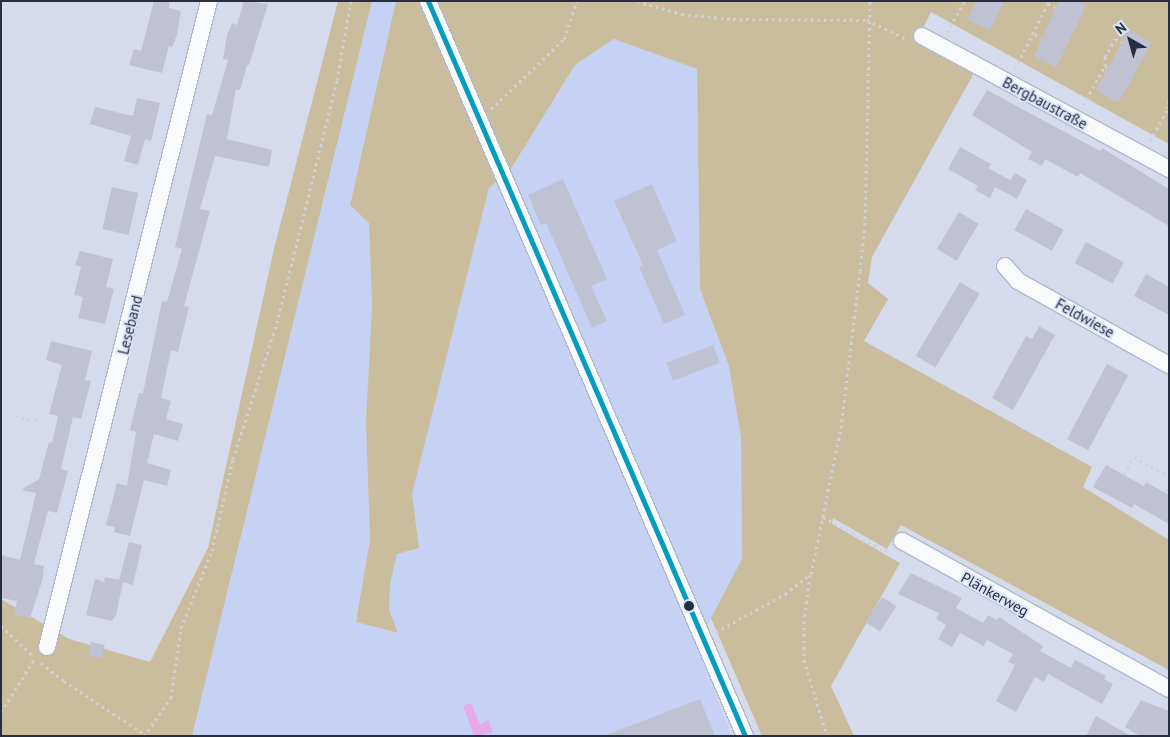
<!DOCTYPE html>
<meta charset="utf-8">
<style>
body{margin:0}
#map{position:relative;width:1170px;height:737px;overflow:hidden;background:#d5dbec;font-family:"PT Sans",sans-serif}
div>[style]{position:absolute}
.built>*{inset:0;background:#c6d2f4}
.green>*{inset:0;background:#c9bd9d}
.water>*{inset:0;background:#e8abea}
.building>*{inset:0;background:#c0c2d4;transform-origin:0 0}
.path>*{height:3px;margin-top:-1.5px;transform-origin:0;background:repeating-linear-gradient(90deg,#d0d2d7 0 2.5px,transparent 0 6.5px)}
.roads{filter:drop-shadow(1px 0 #b2b8ca) drop-shadow(-1px 0 #b2b8ca) drop-shadow(0 1px #b2b8ca) drop-shadow(0 -1px #b2b8ca)}
.minor>*{height:16px;margin:-8px;padding:0 8px;transform-origin:8px;border-radius:8px;background:#f9fafc}
.bus-1>*{height:5px;margin:-2.5px;padding:0 2.5px;transform-origin:2.5px;border-radius:2.5px;background:#049dc0}
.dots>*{width:14px;height:14px;translate:-50% -50%;box-sizing:border-box;border:2px solid #dce4f9;border-radius:50%}
span{translate:-50% -50%;white-space:nowrap;text-align:center;line-height:1.15;-webkit-text-stroke:4px #dce4f9;paint-order:stroke}
.street-label{font-size:15px;color:#272e42}
.frame{position:absolute;inset:0;border:2px solid #272e42;pointer-events:none}
.north{position:absolute;left:1105px;top:15px;width:50px;height:50px;-webkit-text-stroke:4px #dce4f9;paint-order:stroke;rotate:322deg;font-size:14px;font-weight:700;line-height:20px;text-align:center;color:#272e42}
.north::after{content:'';display:block;margin:auto;width:18px;height:22px;background:#272e42;clip-path:polygon(50% 0,100% 100%,50% 72%,0 100%)}
</style>
<div id="map">
<div class="built">
<i style="clip-path:polygon(372px 1px,396px 1px,350px 204px,369px 223px,372px 306px,366px 422px,370px 539px,356px 622px,397px 633px,389px 610px,390px 584px,397px 554px,419px 548px,412px 494px,489px 187px,509px 172px,575px 65px,614px 39px,697px 69px,700px 289px,729px 366px,741px 437px,742px 559px,697px 647px,732px 736px,192px 736px)"></i>
</div>
<div class="green">
<i style="clip-path:polygon(338px 1px,372px 1px,192px 736px,1px 736px,1px 599px,69px 639px,150px 662px,208px 548px,274px 249px)"></i>
<i style="clip-path:polygon(396px 1px,423px 1px,497px 181px,489px 188px,412px 494px,419px 548px,397px 554px,390px 584px,389px 610px,398px 633px,356px 622px,370px 539px,366px 422px,372px 306px,369px 223px,350px 205px)"></i>
<i style="clip-path:polygon(434px 1px,1169px 1px,1169px 144px,931px 12px,916px 42px,974px 73px,872px 257px,868px 283px,888px 299px,864px 341px,1092px 467px,1083px 487px,1169px 540px,1169px 670px,901px 525px,887px 549px,833px 518px,832px 524px,900px 563px,831px 686px,854px 736px,762px 736px,711px 618px,742px 559px,741px 437px,729px 366px,700px 289px,697px 69px,614px 39px,575px 65px,509px 172px)"></i>
</div>
<div class="water">
<i style="clip-path:polygon(471px 703px,480px 724px,488px 720px,493px 733px,474px 736px,463px 706px)"></i>
</div>
<div class="building">
<i style="clip-path:polygon(154px 1px,170px 1px,169px 8px,181px 11px,177px 35px,172px 47px,169px 46px,162px 73px,129px 65px,134px 49px,141px 51px)"></i>
<i style="clip-path:polygon(244px 1px,268px 4px,249px 65px,247px 65px,240px 90px,236px 89px,227px 139px,272px 150px,269px 167px,215px 156px,200px 209px,210px 211px,184px 306px,189px 307px,178px 352px,171px 350px,161px 398px,171px 401px,166px 419px,183px 424px,178px 441px,154px 434px,147px 463px,171px 470px,167px 486px,144px 480px,130px 536px,114px 532px,115px 527px,106px 525px,117px 483px,127px 486px,136px 432px,130px 430px,139px 393px,143px 393px,162px 301px,167px 302px,182px 249px,175px 247px,207px 114px,212px 115px,228px 60px,223px 59px,227px 35px,232px 23px,237px 25px)"></i>
<i style="clip-path:polygon(977px 1px,1005px 1px,989px 31px,967px 19px)"></i>
<i style="clip-path:polygon(1059px 1px,1077px 1px,1086px 6px,1056px 68px,1034px 56px)"></i>
<i style="left:1129px;top:30px;width:26px;height:69px;rotate:29deg"></i>
<i style="clip-path:polygon(987px 90px,1100px 151px,1102px 148px,1169px 189px,1169px 226px,1080px 173px,1078px 177px,1045px 159px,1042px 166px,1028px 159px,1032px 152px,972px 115px)"></i>
<i style="clip-path:polygon(137px 98px,160px 103px,151px 141px,145px 139px,138px 165px,124px 161px,131px 136px,90px 124px,95px 107px,133px 116px)"></i>
<i style="clip-path:polygon(960px 147px,991px 164px,988px 168px,1010px 180px,1015px 173px,1027px 180px,1017px 199px,995px 187px,990px 198px,975px 190px,978px 186px,948px 169px)"></i>
<i style="clip-path:polygon(563px 179px,607px 279px,591px 286px,607px 321px,592px 328px,546px 223px,541px 225px,528px 195px)"></i>
<i style="clip-path:polygon(652px 184px,677px 241px,657px 250px,685px 315px,664px 324px,639px 267px,643px 265px,614px 201px)"></i>
<i style="left:112px;top:187px;width:27px;height:43px;rotate:13deg"></i>
<i style="left:1026px;top:209px;width:43px;height:24px;rotate:29deg"></i>
<i style="left:959px;top:212px;width:23px;height:43px;rotate:31deg"></i>
<i style="left:1086px;top:242px;width:43px;height:24px;rotate:28deg"></i>
<i style="clip-path:polygon(80px 251px,113px 259px,106px 287px,114px 289px,105px 324px,78px 318px,83px 297px,74px 295px,81px 267px,75px 265px)"></i>
<i style="clip-path:polygon(1146px 274px,1169px 287px,1169px 315px,1134px 296px)"></i>
<i style="left:960px;top:282px;width:23px;height:86px;rotate:31deg"></i>
<i style="clip-path:polygon(1039px 326px,1055px 335px,1013px 410px,992px 398px,1026px 336px,1032px 339px)"></i>
<i style="clip-path:polygon(51px 341px,92px 351px,85px 380px,91px 381px,81px 419px,73px 417px,61px 469px,68px 471px,57px 513px,48px 511px,41px 537px,34px 564px,44px 566px,43px 578px,30px 618px,14px 614px,17px 601px,1px 598px,1px 555px,20px 560px,36px 493px,21px 490px,39px 479px,49px 442px,52px 443px,58px 416px,49px 414px,62px 365px,46px 360px)"></i>
<i style="left:713px;top:345px;width:19px;height:50px;rotate:69deg"></i>
<i style="left:1107px;top:364px;width:24px;height:85px;rotate:28deg"></i>
<i style="clip-path:polygon(1106px 465px,1144px 486px,1146px 482px,1169px 495px,1169px 524px,1134px 504px,1132px 508px,1093px 487px)"></i>
<i style="clip-path:polygon(129px 542px,142px 545px,133px 585px,123px 582px,116px 615px,112px 621px,86px 615px,95px 579px,104px 582px,105px 577px,119px 580px)"></i>
<i style="clip-path:polygon(911px 573px,962px 598px,956px 608px,983px 623px,988px 615px,997px 620px,999px 617px,1043px 646px,1040px 651px,1071px 668px,1075px 660px,1106px 676px,1104px 679px,1113px 684px,1102px 704px,1048px 674px,1044px 682px,1035px 677px,1016px 712px,996px 701px,1015px 665px,1008px 662px,1013px 654px,987px 640px,984px 646px,960px 633px,952px 647px,938px 639px,946px 625px,936px 619px,939px 613px,898px 594px)"></i>
<i style="left:882px;top:597px;width:17px;height:30px;rotate:33deg"></i>
<i style="left:91px;top:642px;width:14px;height:14px;rotate:12deg"></i>
<i style="clip-path:polygon(700px 699px,715px 736px,606px 736px,606px 735px)"></i>
<i style="clip-path:polygon(1141px 700px,1169px 711px,1169px 736px,1140px 736px,1125px 727px)"></i>
<i style="clip-path:polygon(1096px 716px,1131px 736px,1086px 736px)"></i>
</div>
<div class="path">
<i style="left:637px;top:1px;width:47px;rotate:16.1deg"></i>
<i style="left:682px;top:14px;width:51px;rotate:5.6deg"></i>
<i style="left:733px;top:19px;width:134px;rotate:0.4deg"></i>
<i style="left:867px;top:20px;width:44px;rotate:25.4deg"></i>
<i style="left:947px;top:32px;width:36px;rotate:-60deg"></i>
<i style="left:1035px;top:34px;width:7px;rotate:34deg"></i>
<i style="left:1105px;top:66px;width:6px;rotate:31deg"></i>
<i style="left:1015px;top:69px;width:74px;rotate:-63.4deg"></i>
<i style="left:1048px;top:3px;width:8px;rotate:30deg"></i>
<i style="left:1083px;top:105px;width:45px;rotate:-60.6deg"></i>
<i style="left:1105px;top:66px;width:9px;rotate:-90deg"></i>
<i style="left:1105px;top:57px;width:21px;rotate:-61deg"></i>
<i style="left:1115px;top:39px;width:8px;rotate:23deg"></i>
<i style="left:491px;top:109px;width:101px;rotate:-43.8deg"></i>
<i style="left:564px;top:39px;width:40px;rotate:-71.1deg"></i>
<i style="left:1150px;top:141px;width:37px;rotate:-61deg"></i>
<i style="left:1168px;top:109px;width:11px;rotate:-85deg"></i>
<i style="left:15px;top:416px;width:24px;rotate:12deg"></i>
<i style="left:1124px;top:474px;width:20px;rotate:-60deg"></i>
<i style="left:1134px;top:457px;width:40px;rotate:29.7deg"></i>
<i style="left:1166px;top:491px;width:5px;rotate:-53deg"></i>
<i style="left:823px;top:517px;width:71px;rotate:28.7deg"></i>
<i style="left:885px;top:551px;width:6px;rotate:-31deg"></i>
<i style="left:810px;top:575px;width:46px;rotate:97.4deg"></i>
<i style="left:804px;top:621px;width:39px;rotate:90deg"></i>
<i style="left:804px;top:660px;width:79px;rotate:73.2deg"></i>
<i style="left:1px;top:626px;width:42px;rotate:43.1deg"></i>
<i style="left:716px;top:632px;width:79px;rotate:-28.8deg"></i>
<i style="left:785px;top:594px;width:33px;rotate:-38deg"></i>
<i style="left:811px;top:574px;width:149px;rotate:-78.4deg"></i>
<i style="left:841px;top:428px;width:158px;rotate:-83.1deg"></i>
<i style="left:860px;top:271px;width:46px;rotate:-83.8deg"></i>
<i style="left:865px;top:225px;width:224px;rotate:-88.7deg"></i>
<i style="left:41px;top:663px;width:29px;rotate:38deg"></i>
<i style="left:64px;top:681px;width:95px;rotate:33.4deg"></i>
<i style="left:1px;top:712px;width:64px;rotate:-57.8deg"></i>
<i style="left:144px;top:736px;width:47px;rotate:-54.6deg"></i>
<i style="left:171px;top:698px;width:71px;rotate:-81.9deg"></i>
<i style="left:181px;top:628px;width:83px;rotate:-68.1deg"></i>
<i style="left:212px;top:551px;width:94px;rotate:-77.1deg"></i>
<i style="left:233px;top:459px;width:143px;rotate:-72.1deg"></i>
<i style="left:277px;top:323px;width:250px;rotate:-76.1deg"></i>
<i style="left:337px;top:80px;width:80px;rotate:-80deg"></i>
</div>
<div class="roads">
<div class="minor">
<i style="left:428px;top:1px;width:800px;rotate:66.67deg"></i>
<i style="left:922px;top:36px;width:281px;rotate:28.3deg"></i>
<i style="left:1005px;top:266px;width:20px;rotate:49deg"></i>
<i style="left:1018px;top:281px;width:173px;rotate:29.1deg"></i>
<i style="left:902px;top:541px;width:305px;rotate:29deg"></i>
<i style="left:47px;top:647px;width:666px;rotate:-75.92deg"></i>
</div>
</div>
<div class="bus-1">
<i style="left:428px;top:1px;width:800px;rotate:66.67deg"></i>
</div>
<div class="dots">
<i style="left:689px;top:606px;background:#272e42"></i>
</div>
<div class="street-label">
<span style="left:1045px;top:103px;rotate:28deg">Bergbaustraße</span>
<span style="left:1085px;top:318px;rotate:29deg">Feldwiese</span>
<span style="left:130px;top:325px;rotate:-76deg">Leseband</span>
<span style="left:995px;top:594px;rotate:29deg">Plänkerweg</span>
</div>
<div class="frame"></div>
<div class="north">N</div>
</div>
